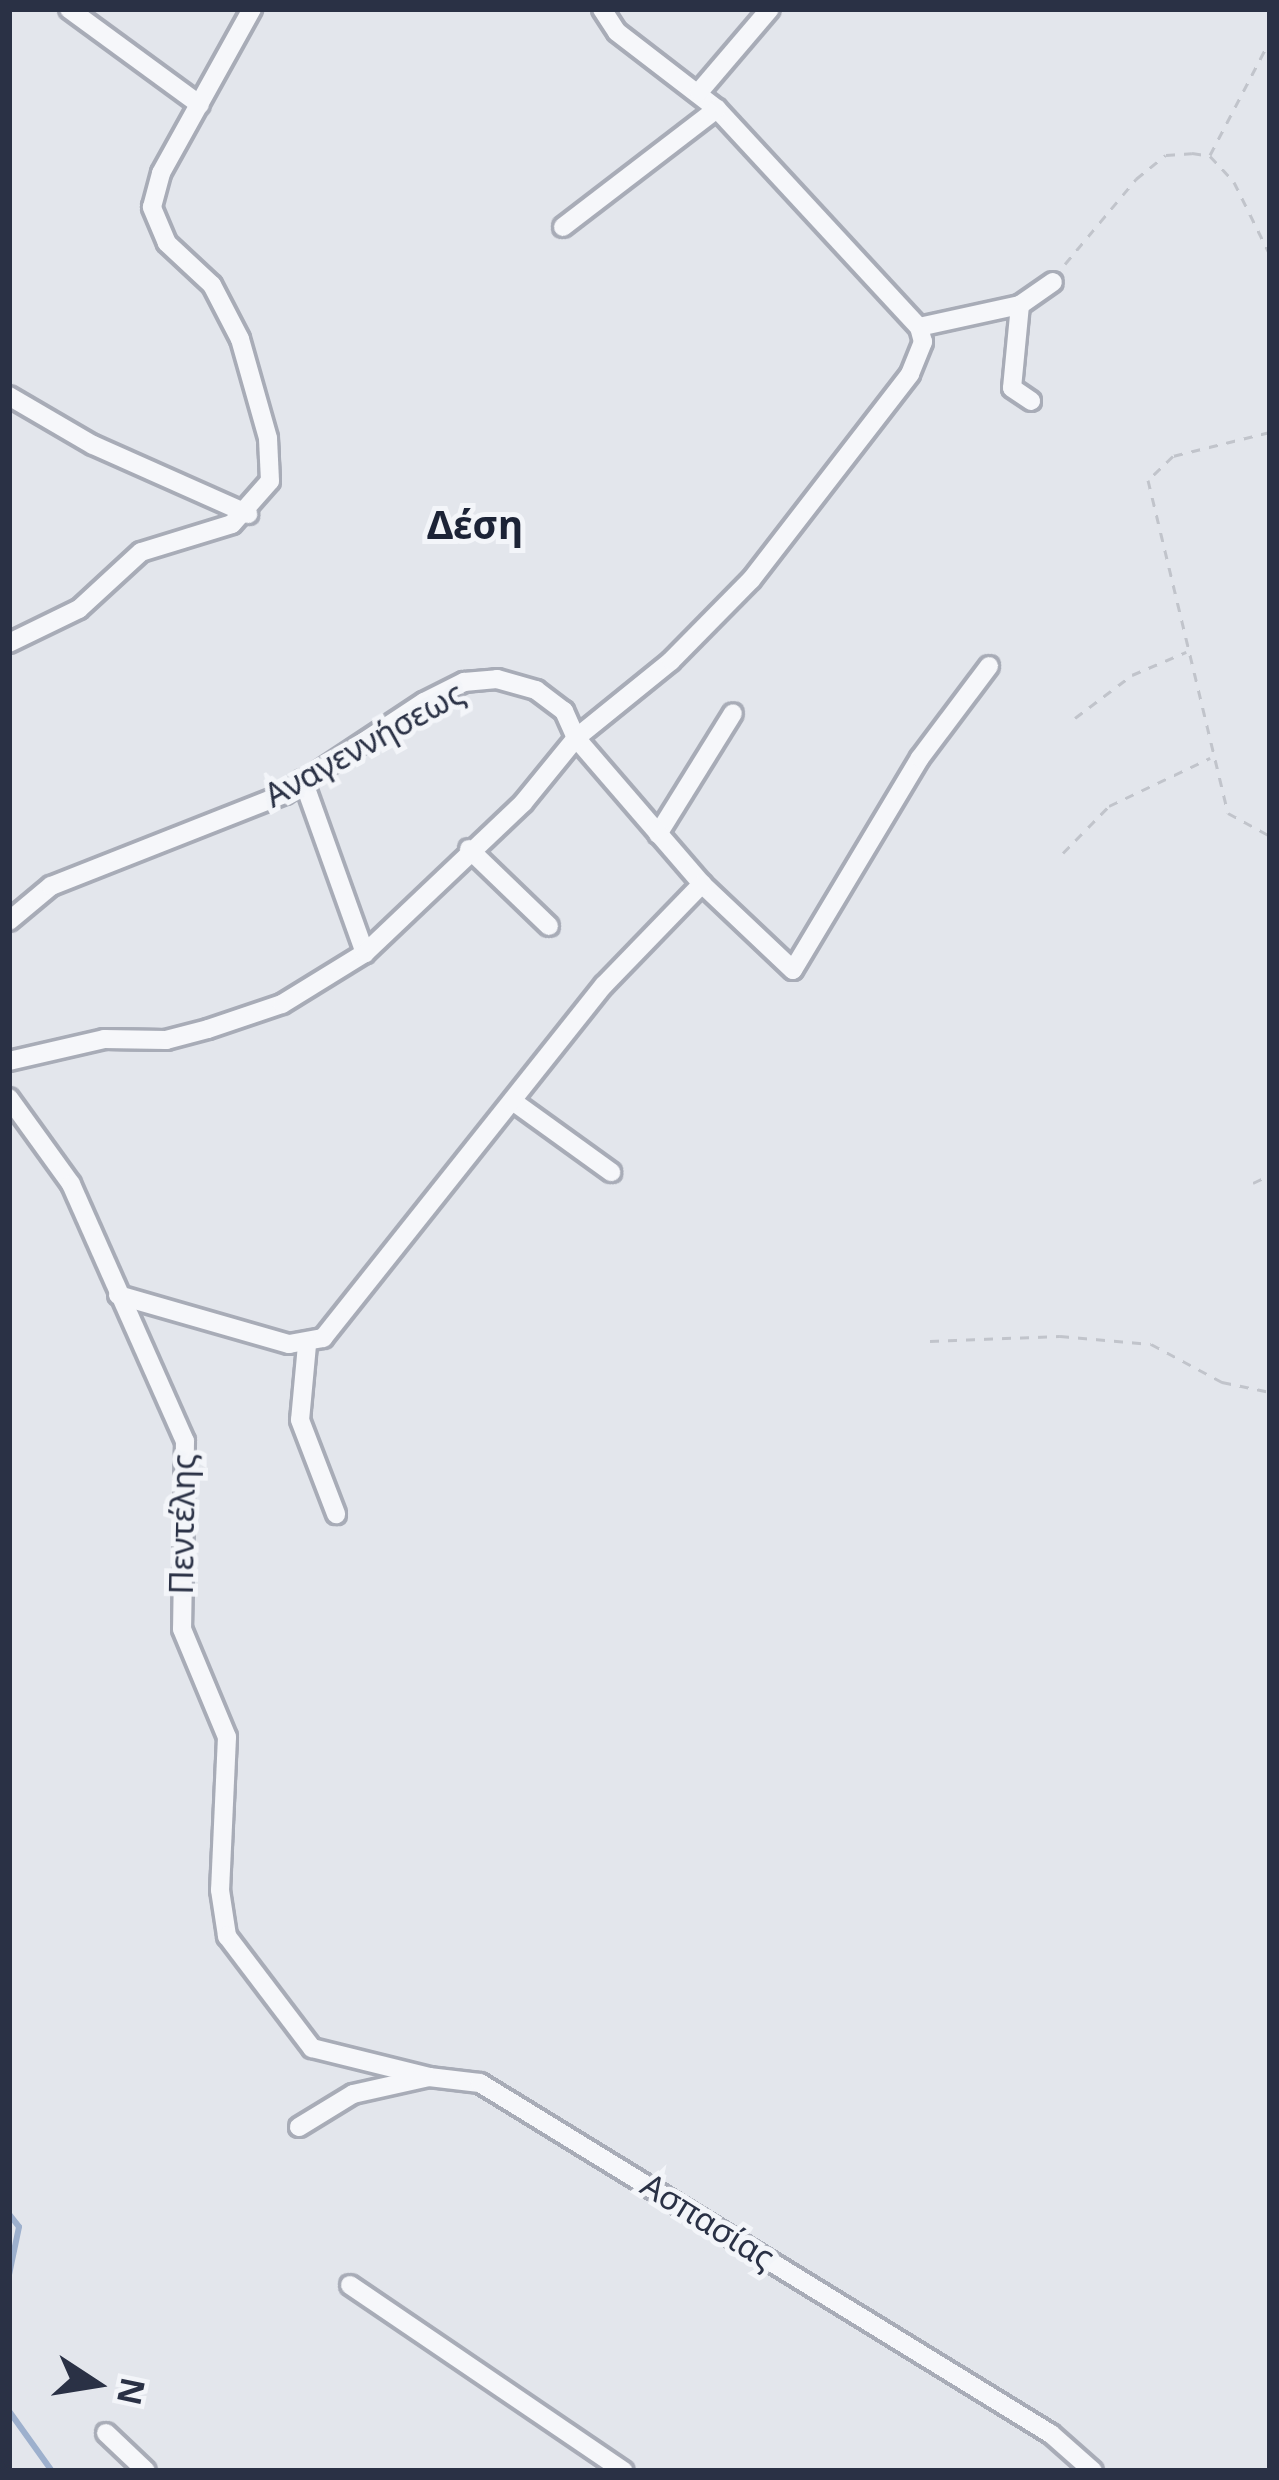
<!DOCTYPE html>
<meta charset="utf-8">
<style>
body{margin:0}
#map{position:relative;width:1279px;height:2480px;overflow:hidden;background:#e3e6ec;font-family:"Noto Sans",sans-serif}
div>[style]{position:absolute}
.stream>*{height:6px;margin:-3px;padding:0 3px;transform-origin:3px;border-radius:3px;background:#9db0cd}
.path>*{height:3px;margin-top:-1.5px;transform-origin:0;background:repeating-linear-gradient(90deg,#c1c4cb 0 9px,transparent 0 18px)}
.roads{filter:drop-shadow(3px 0 #a8acb7) drop-shadow(-3px 0 #a8acb7) drop-shadow(0 3px #a8acb7) drop-shadow(0 -3px #a8acb7)}
.minor>*{height:18px;margin:-9px;padding:0 9px;transform-origin:9px;border-radius:9px;background:#f6f7fa}
span{translate:-50% -50%;white-space:nowrap;text-align:center;line-height:1.15;-webkit-text-stroke:10px #f3f5f9;paint-order:stroke}
.street-label{font-size:33px;color:#2a3145}
.quarter-label{font-size:39px;color:#1c2336;font-weight:700}
.frame{position:absolute;inset:0;border:12px solid #2a3145;pointer-events:none}
.north{position:absolute;left:36px;top:2324px;width:120px;height:120px;-webkit-text-stroke:9px #f3f5f9;paint-order:stroke;rotate:102deg;font-size:33px;font-weight:700;line-height:48px;text-align:center;color:#2a3145}
.north::after{content:'';display:block;margin:auto;width:42px;height:54px;background:#2a3145;clip-path:polygon(50% 0,100% 100%,50% 72%,0 100%)}
</style>
<div id="map">
<div class="stream">
<i style="left:9px;top:2214px;width:16px;rotate:52deg"></i>
<i style="left:19px;top:2227px;width:49px;rotate:101.8deg"></i>
<i style="left:9px;top:2411px;width:74px;rotate:54.4deg"></i>
</div>
<div class="path">
<i style="left:1210px;top:155px;width:130px;rotate:-62.4deg"></i>
<i style="left:1065px;top:264px;width:111px;rotate:-50.1deg"></i>
<i style="left:1136px;top:179px;width:38px;rotate:-39deg"></i>
<i style="left:1166px;top:155px;width:26px;rotate:-4deg"></i>
<i style="left:1192px;top:153px;width:18px;rotate:9deg"></i>
<i style="left:1210px;top:156px;width:35px;rotate:47deg"></i>
<i style="left:1234px;top:182px;width:81px;rotate:63.7deg"></i>
<i style="left:1270px;top:432px;width:100px;rotate:166.1deg"></i>
<i style="left:1173px;top:456px;width:35px;rotate:136deg"></i>
<i style="left:1148px;top:480px;width:342px;rotate:76.5deg"></i>
<i style="left:1228px;top:813px;width:48px;rotate:28.7deg"></i>
<i style="left:1075px;top:718px;width:71px;rotate:-37deg"></i>
<i style="left:1132px;top:675px;width:59px;rotate:-23.1deg"></i>
<i style="left:1063px;top:853px;width:66px;rotate:-45.6deg"></i>
<i style="left:1109px;top:806px;width:112px;rotate:-25.4deg"></i>
<i style="left:1270px;top:890px;width:32px;rotate:90deg"></i>
<i style="left:1253px;top:1183px;width:19px;rotate:-25deg"></i>
<i style="left:930px;top:1341px;width:130px;rotate:-2.2deg"></i>
<i style="left:1060px;top:1336px;width:91px;rotate:5deg"></i>
<i style="left:1151px;top:1344px;width:81px;rotate:28.2deg"></i>
<i style="left:1222px;top:1382px;width:49px;rotate:11.8deg"></i>
</div>
<div class="roads">
<div class="minor">
<i style="left:69px;top:9px;width:162px;rotate:36.2deg"></i>
<i style="left:602px;top:9px;width:27px;rotate:57deg"></i>
<i style="left:617px;top:32px;width:126px;rotate:37.6deg"></i>
<i style="left:717px;top:109px;width:297px;rotate:47.2deg"></i>
<i style="left:699px;top:92px;width:109px;rotate:-49.5deg"></i>
<i style="left:563px;top:227px;width:194px;rotate:-37.5deg"></i>
<i style="left:1020px;top:305px;width:83px;rotate:95.5deg"></i>
<i style="left:1012px;top:388px;width:23px;rotate:34deg"></i>
<i style="left:919px;top:327px;width:103px;rotate:-12.3deg"></i>
<i style="left:1020px;top:305px;width:40px;rotate:-34.9deg"></i>
<i style="left:9px;top:396px;width:97px;rotate:30.3deg"></i>
<i style="left:93px;top:445px;width:170px;rotate:24deg"></i>
<i style="left:9px;top:643px;width:78px;rotate:-25.9deg"></i>
<i style="left:79px;top:609px;width:84px;rotate:-42.6deg"></i>
<i style="left:141px;top:552px;width:95px;rotate:-17.1deg"></i>
<i style="left:232px;top:524px;width:57px;rotate:-48.5deg"></i>
<i style="left:270px;top:481px;width:43px;rotate:-92.7deg"></i>
<i style="left:268px;top:438px;width:103px;rotate:-105.8deg"></i>
<i style="left:240px;top:339px;width:61px;rotate:-117.4deg"></i>
<i style="left:212px;top:285px;width:62px;rotate:-137deg"></i>
<i style="left:167px;top:243px;width:39px;rotate:-113deg"></i>
<i style="left:152px;top:207px;width:35px;rotate:-75deg"></i>
<i style="left:161px;top:173px;width:188px;rotate:-61deg"></i>
<i style="left:303px;top:780px;width:184px;rotate:70.3deg"></i>
<i style="left:658px;top:834px;width:142px;rotate:-58.2deg"></i>
<i style="left:469px;top:849px;width:111px;rotate:43.9deg"></i>
<i style="left:9px;top:921px;width:55px;rotate:-39.8deg"></i>
<i style="left:51px;top:886px;width:251px;rotate:-21.5deg"></i>
<i style="left:285px;top:794px;width:167px;rotate:-33.5deg"></i>
<i style="left:424px;top:702px;width:45px;rotate:-26.6deg"></i>
<i style="left:464px;top:682px;width:33px;rotate:-5deg"></i>
<i style="left:497px;top:679px;width:41px;rotate:15.8deg"></i>
<i style="left:536px;top:690px;width:35px;rotate:37deg"></i>
<i style="left:564px;top:711px;width:30px;rotate:66deg"></i>
<i style="left:576px;top:738px;width:193px;rotate:49.2deg"></i>
<i style="left:702px;top:884px;width:125px;rotate:43.4deg"></i>
<i style="left:793px;top:970px;width:247px;rotate:-59.1deg"></i>
<i style="left:920px;top:758px;width:115px;rotate:-53.1deg"></i>
<i style="left:9px;top:1061px;width:98px;rotate:-13deg"></i>
<i style="left:104px;top:1039px;width:62px;rotate:0.9deg"></i>
<i style="left:166px;top:1040px;width:43px;rotate:-14.7deg"></i>
<i style="left:208px;top:1029px;width:78px;rotate:-18.7deg"></i>
<i style="left:282px;top:1004px;width:97px;rotate:-31.6deg"></i>
<i style="left:365px;top:953px;width:218px;rotate:-43.5deg"></i>
<i style="left:523px;top:803px;width:84px;rotate:-50.8deg"></i>
<i style="left:576px;top:738px;width:122px;rotate:-39deg"></i>
<i style="left:671px;top:661px;width:114px;rotate:-45.4deg"></i>
<i style="left:751px;top:580px;width:260px;rotate:-52.3deg"></i>
<i style="left:910px;top:374px;width:35px;rotate:-68deg"></i>
<i style="left:923px;top:342px;width:16px;rotate:-105deg"></i>
<i style="left:9px;top:1098px;width:106px;rotate:54.2deg"></i>
<i style="left:71px;top:1184px;width:281px;rotate:66.1deg"></i>
<i style="left:185px;top:1441px;width:188px;rotate:90.9deg"></i>
<i style="left:182px;top:1629px;width:117px;rotate:67.4deg"></i>
<i style="left:227px;top:1737px;width:153px;rotate:92.6deg"></i>
<i style="left:220px;top:1890px;width:47px;rotate:81.3deg"></i>
<i style="left:227px;top:1936px;width:141px;rotate:52.8deg"></i>
<i style="left:312px;top:2048px;width:121px;rotate:13.9deg"></i>
<i style="left:514px;top:1102px;width:120px;rotate:35.8deg"></i>
<i style="left:118px;top:1295px;width:178px;rotate:16deg"></i>
<i style="left:289px;top:1344px;width:35px;rotate:-10deg"></i>
<i style="left:323px;top:1338px;width:451px;rotate:-51.5deg"></i>
<i style="left:604px;top:985px;width:141px;rotate:-45.9deg"></i>
<i style="left:307px;top:1345px;width:75px;rotate:95.3deg"></i>
<i style="left:300px;top:1420px;width:101px;rotate:69deg"></i>
<i style="left:299px;top:2127px;width:63px;rotate:-31.4deg"></i>
<i style="left:353px;top:2094px;width:78px;rotate:-12.6deg"></i>
<i style="left:429px;top:2077px;width:51px;rotate:6.7deg"></i>
<i style="left:480px;top:2083px;width:670px;rotate:31.58deg"></i>
<i style="left:1051px;top:2434px;width:56px;rotate:41.4deg"></i>
<i style="left:350px;top:2285px;width:331px;rotate:34.2deg"></i>
<i style="left:106px;top:2433px;width:55px;rotate:43.5deg"></i>
</div>
</div>
<div class="street-label">
<span style="left:364px;top:744px;rotate:-29deg">Αναγεννήσεως</span>
<span style="left:182px;top:1524px;rotate:-89deg">Πεντέλης</span>
<span style="left:708px;top:2221px;rotate:32deg">Ασπασίας</span>
</div>
<div class="quarter-label">
<span style="left:475px;top:524px">Δέση</span>
</div>
<div class="frame"></div>
<div class="north">N</div>
</div>
